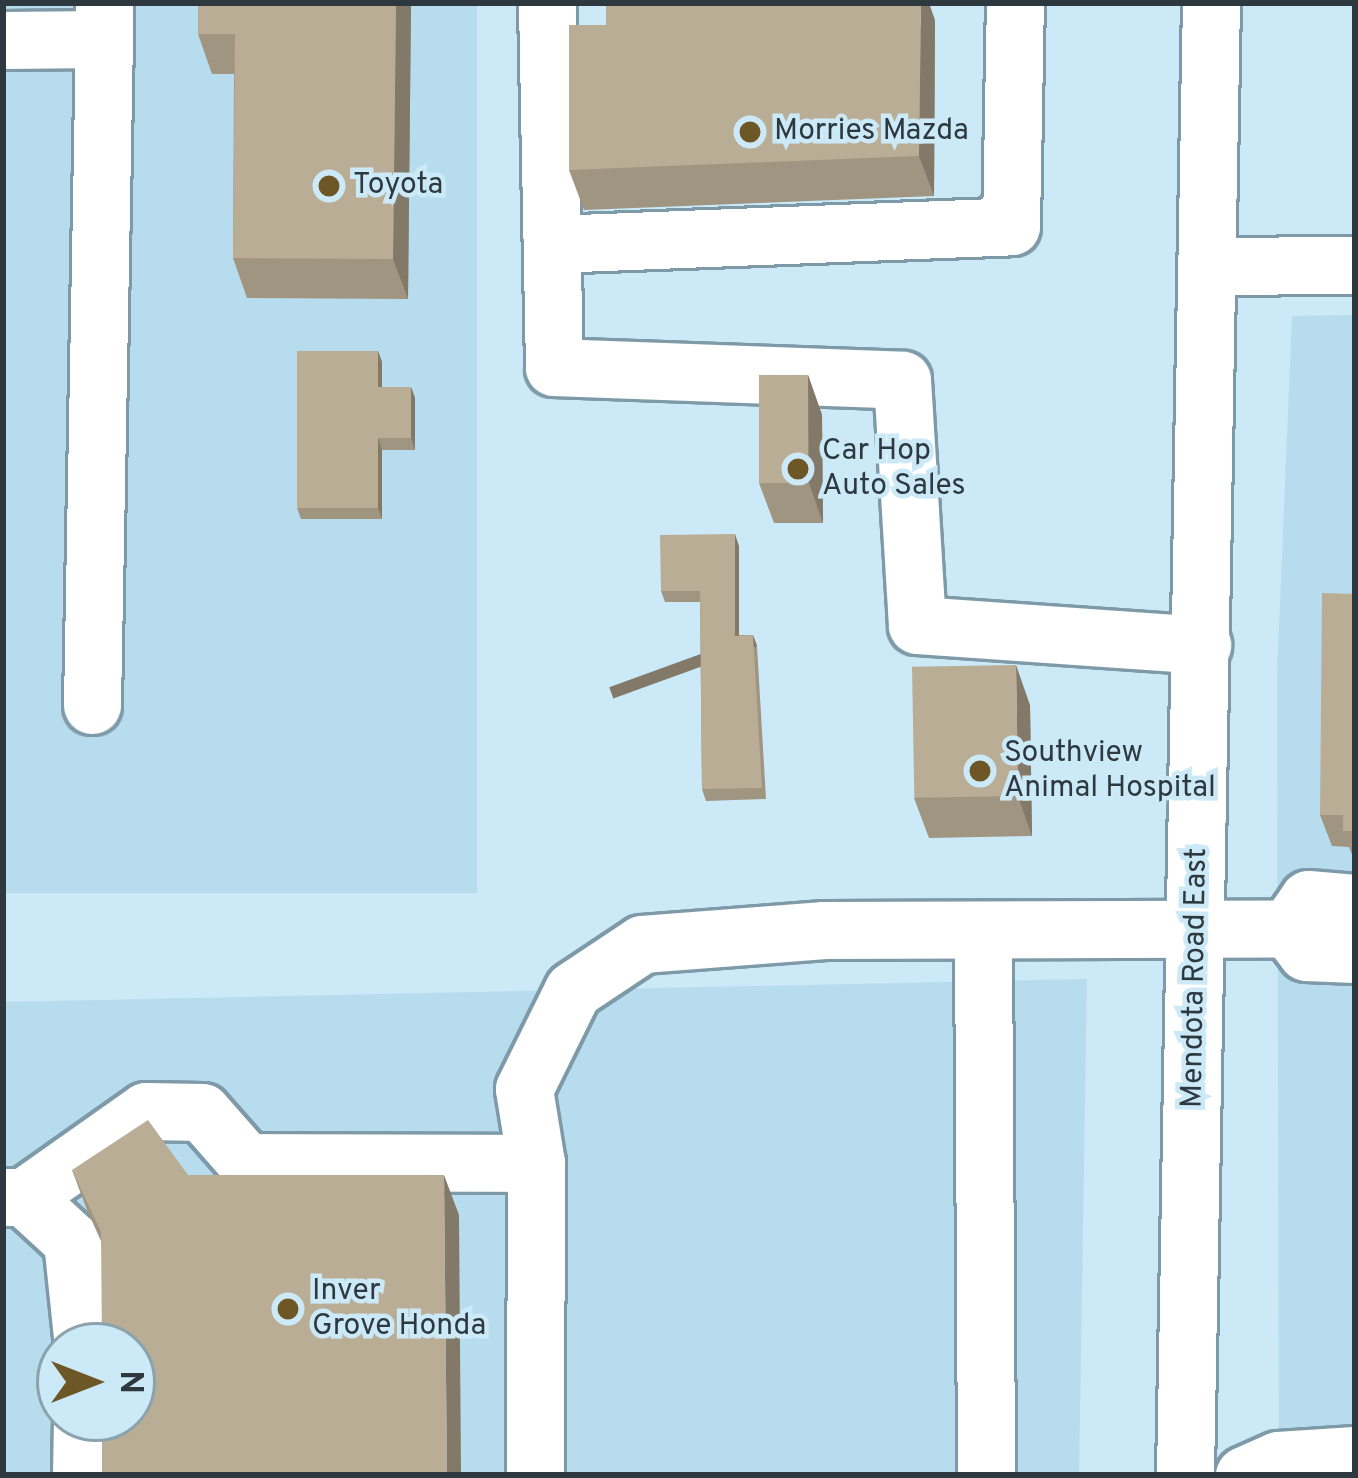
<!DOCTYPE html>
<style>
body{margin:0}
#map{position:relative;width:1358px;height:1478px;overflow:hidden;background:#cbe9f7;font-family:Overpass,sans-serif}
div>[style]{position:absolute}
.built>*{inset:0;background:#b7dcee;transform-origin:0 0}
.roads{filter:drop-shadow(3px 0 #7e9aa8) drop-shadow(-3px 0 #7e9aa8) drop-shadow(0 3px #7e9aa8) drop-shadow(0 -3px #7e9aa8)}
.minor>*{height:57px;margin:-28.5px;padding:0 28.5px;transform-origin:28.5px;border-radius:28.5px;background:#fff}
.wall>*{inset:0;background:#a09580}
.shaded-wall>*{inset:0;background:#827968;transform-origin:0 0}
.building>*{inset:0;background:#baad95;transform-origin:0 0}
.dots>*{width:33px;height:33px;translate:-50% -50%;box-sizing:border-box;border:6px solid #cbe9f7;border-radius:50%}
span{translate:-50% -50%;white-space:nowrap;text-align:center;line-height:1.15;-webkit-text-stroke:9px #cbe9f7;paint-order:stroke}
.poi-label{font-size:30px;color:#2e393f}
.left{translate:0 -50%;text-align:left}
.street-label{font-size:30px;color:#2e393f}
.frame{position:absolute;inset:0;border:6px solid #2e393f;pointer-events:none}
.north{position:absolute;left:36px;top:1322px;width:120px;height:120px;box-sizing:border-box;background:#cbe9f7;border:3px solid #8ca3ad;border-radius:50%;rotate:90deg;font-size:33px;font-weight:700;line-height:48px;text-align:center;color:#2e393f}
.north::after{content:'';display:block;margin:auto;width:42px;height:54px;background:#6d5726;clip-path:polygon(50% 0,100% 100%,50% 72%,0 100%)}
</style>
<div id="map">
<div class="built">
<i style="left:3px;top:3px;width:474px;height:890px"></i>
<i style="clip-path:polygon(1355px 315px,1355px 1475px,1279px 1475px,1277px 675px,1292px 316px)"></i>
<i style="clip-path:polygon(evenodd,1087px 979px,1079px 1475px,3px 1475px,3px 1002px,1087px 979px,60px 1346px,132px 1346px,132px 1418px,60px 1418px,60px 1346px)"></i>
</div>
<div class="roads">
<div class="minor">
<i style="left:547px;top:3px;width:364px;rotate:88.9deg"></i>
<i style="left:554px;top:367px;width:348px;rotate:2.1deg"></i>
<i style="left:902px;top:380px;width:245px;rotate:86.5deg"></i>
<i style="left:917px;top:625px;width:286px;rotate:4deg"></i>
<i style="left:3px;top:40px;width:101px;rotate:-0.6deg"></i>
<i style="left:104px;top:39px;width:36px;rotate:-90deg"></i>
<i style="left:552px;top:244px;width:459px;rotate:-2.2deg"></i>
<i style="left:1011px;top:226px;width:223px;rotate:-89deg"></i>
<i style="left:1208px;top:266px;width:147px;rotate:-0.4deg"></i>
<i style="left:92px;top:705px;width:666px;rotate:-88.97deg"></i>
<i style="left:1288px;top:928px;width:35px;rotate:-55deg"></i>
<i style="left:1308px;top:899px;width:47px;rotate:4.9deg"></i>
<i style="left:1288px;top:928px;width:30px;rotate:53deg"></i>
<i style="left:1306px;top:952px;width:49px;rotate:2.3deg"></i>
<i style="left:983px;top:931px;width:544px;rotate:89.68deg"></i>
<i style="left:536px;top:1163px;width:75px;rotate:-99.2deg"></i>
<i style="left:524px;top:1089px;width:110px;rotate:-63.7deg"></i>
<i style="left:573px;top:990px;width:83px;rotate:-33.7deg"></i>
<i style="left:642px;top:944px;width:183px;rotate:-4.4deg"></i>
<i style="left:824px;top:930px;width:464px;rotate:-0.2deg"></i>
<i style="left:3px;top:1197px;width:21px"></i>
<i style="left:24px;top:1197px;width:149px;rotate:-35.2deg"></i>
<i style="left:146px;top:1111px;width:56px;rotate:1deg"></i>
<i style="left:202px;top:1112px;width:67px;rotate:48.7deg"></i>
<i style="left:246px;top:1162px;width:290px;rotate:0.2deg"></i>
<i style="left:536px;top:1163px;width:312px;rotate:90.2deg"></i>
<i style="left:24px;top:1197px;width:65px;rotate:42.5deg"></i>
<i style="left:72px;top:1241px;width:106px;rotate:84deg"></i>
<i style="left:81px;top:1475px;width:57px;rotate:-89deg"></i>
<i style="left:1185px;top:1475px;width:1472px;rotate:-88.99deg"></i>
<i style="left:1244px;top:1475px;width:37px;rotate:-24deg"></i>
<i style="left:1278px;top:1460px;width:77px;rotate:-3.7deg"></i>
</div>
</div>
<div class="wall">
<i style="clip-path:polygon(411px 3px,408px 299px,247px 298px,233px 258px,234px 74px,212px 74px,198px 34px)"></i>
<i style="clip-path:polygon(935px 20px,934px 196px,584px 210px,569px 170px)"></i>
<i style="clip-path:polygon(378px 351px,382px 362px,382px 387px,411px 387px,415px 398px,415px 450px,382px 450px,382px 519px,301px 519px,297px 508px)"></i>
<i style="clip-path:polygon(808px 375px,822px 415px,823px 523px,774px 523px,759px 483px)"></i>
<i style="clip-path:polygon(739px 546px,739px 635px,753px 635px,757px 646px,766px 799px,706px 801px,702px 789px,700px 602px,665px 602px,661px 591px)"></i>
<i style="clip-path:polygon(1355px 594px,1355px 862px,1349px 847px,1332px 846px,1320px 815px)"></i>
<i style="clip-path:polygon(1030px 705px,1032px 836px,929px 838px,914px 798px)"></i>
<i style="clip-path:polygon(72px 1170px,188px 1175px,459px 1215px,101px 1241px,87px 1210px)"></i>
</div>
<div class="shaded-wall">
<i style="clip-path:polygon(396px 3px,411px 3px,408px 299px,393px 259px)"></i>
<i style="clip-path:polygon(921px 3px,929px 3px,935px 20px,934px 196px,919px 156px)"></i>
<i style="clip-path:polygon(378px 351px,382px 362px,382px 398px,378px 387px)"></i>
<i style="clip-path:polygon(808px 375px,822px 415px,823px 523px,809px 483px)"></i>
<i style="clip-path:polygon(411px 387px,415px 398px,415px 450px,411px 438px)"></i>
<i style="clip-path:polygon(378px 438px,382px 450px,382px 519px,378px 508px)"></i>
<i style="clip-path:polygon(735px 534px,739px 546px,739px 647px,735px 636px)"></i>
<i style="left:753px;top:635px;width:12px;height:153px;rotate:70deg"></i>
<i style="clip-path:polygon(1016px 665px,1030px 705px,1032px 836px,1018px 796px)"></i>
<i style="clip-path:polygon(444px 1175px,459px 1215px,461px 1475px,447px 1475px)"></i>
</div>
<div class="building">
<i style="clip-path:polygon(198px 3px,396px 3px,393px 259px,233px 258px,235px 34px,198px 34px)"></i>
<i style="clip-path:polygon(606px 3px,921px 3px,919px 156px,569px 170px,569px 25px,606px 25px)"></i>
<i style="clip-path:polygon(297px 351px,378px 351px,378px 387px,411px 387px,411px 438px,378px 438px,378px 508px,297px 508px)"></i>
<i style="left:759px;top:375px;width:49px;height:108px"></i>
<i style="clip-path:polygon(735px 534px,735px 636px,753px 635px,762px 788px,702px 789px,700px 591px,661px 591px,660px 535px)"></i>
<i style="clip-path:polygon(1322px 593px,1355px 594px,1355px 831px,1343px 831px,1343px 815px,1320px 815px)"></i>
<i style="left:1016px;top:665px;width:131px;height:104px;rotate:89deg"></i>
<i style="clip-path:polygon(148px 1120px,188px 1175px,444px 1175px,447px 1475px,102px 1475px,102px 1418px,132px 1418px,132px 1346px,102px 1346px,101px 1232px,72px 1170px)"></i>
</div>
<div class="dots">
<i style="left:750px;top:132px;background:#6d5726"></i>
<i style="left:329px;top:186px;background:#6d5726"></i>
<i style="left:798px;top:469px;background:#6d5726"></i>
<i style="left:980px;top:771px;background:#6d5726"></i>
<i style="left:288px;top:1309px;background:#6d5726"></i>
</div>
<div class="poi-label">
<span class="left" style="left:774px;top:132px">Morries Mazda</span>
<span class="left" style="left:353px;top:186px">Toyota</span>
<span class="left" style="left:822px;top:469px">Car Hop<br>Auto Sales</span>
<span class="left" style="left:1004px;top:771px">Southview<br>Animal Hospital</span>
<span class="left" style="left:312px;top:1309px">Inver<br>Grove Honda</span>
</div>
<div class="street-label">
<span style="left:1196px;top:978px;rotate:-89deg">Mendota Road East</span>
</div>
<div class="frame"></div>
<div class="north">N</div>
</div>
